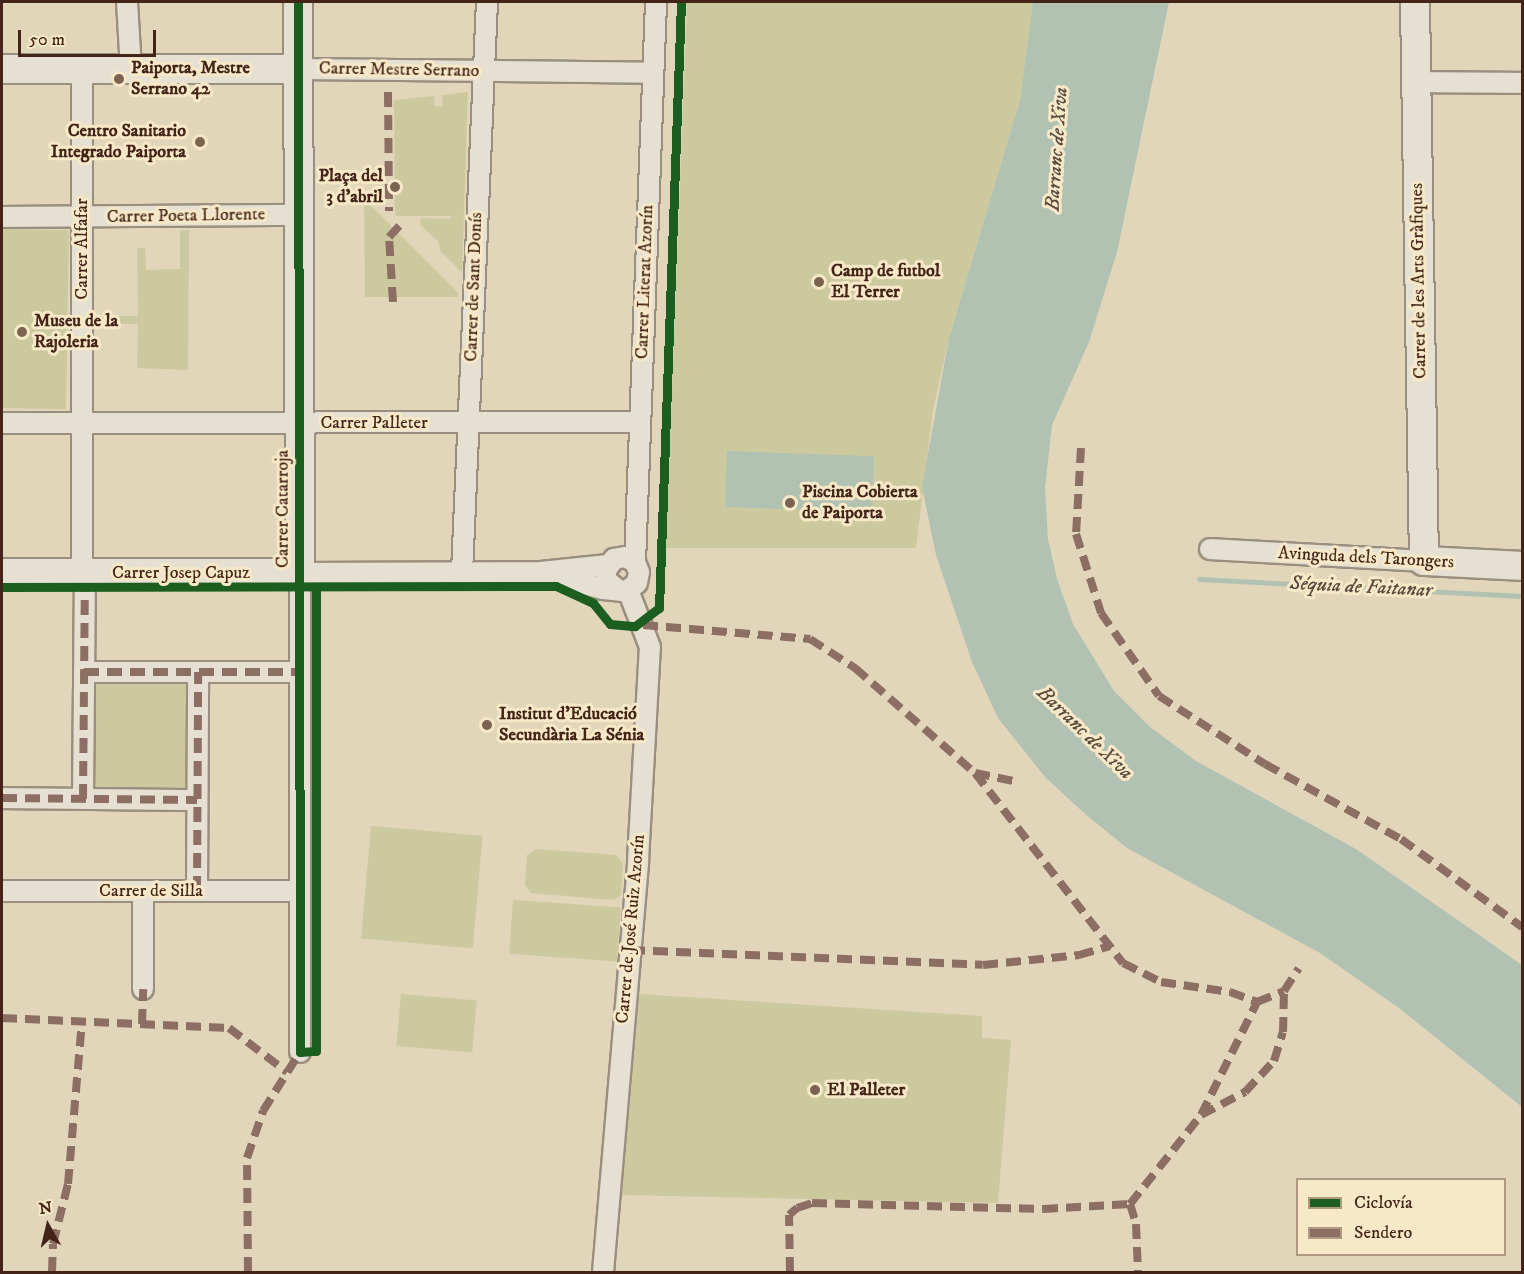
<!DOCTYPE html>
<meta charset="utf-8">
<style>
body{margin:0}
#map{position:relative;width:1524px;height:1274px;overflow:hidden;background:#e1d5ba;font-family:"IM FELL DW Pica",serif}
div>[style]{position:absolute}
.green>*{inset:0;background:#ccc99f;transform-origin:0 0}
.water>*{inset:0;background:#b1c2b3;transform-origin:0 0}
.stream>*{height:5px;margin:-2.5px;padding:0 2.5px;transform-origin:2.5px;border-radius:2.5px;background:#b1c2b3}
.roads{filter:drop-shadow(2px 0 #9a8f7e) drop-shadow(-2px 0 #9a8f7e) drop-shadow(0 2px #9a8f7e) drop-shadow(0 -2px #9a8f7e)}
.street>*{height:20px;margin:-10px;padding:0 10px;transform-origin:10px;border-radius:10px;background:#e6e0d3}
.secondary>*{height:28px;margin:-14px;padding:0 14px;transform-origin:14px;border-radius:14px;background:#e6e0d3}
.quiet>*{height:8px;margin-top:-4px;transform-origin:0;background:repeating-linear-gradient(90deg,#8d6e63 0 15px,transparent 0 23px)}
.cycleway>*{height:9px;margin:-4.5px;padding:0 4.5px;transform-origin:4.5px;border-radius:4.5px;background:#1b5e20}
.dots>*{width:16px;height:16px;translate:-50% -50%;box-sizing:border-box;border:3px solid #f7e8c7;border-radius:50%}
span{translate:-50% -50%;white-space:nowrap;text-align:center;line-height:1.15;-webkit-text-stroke:6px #f7e8c7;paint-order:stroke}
.poi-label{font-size:18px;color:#442418;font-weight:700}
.left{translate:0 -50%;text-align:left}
.right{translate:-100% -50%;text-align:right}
.street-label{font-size:18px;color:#442418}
.water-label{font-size:20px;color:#5a4a3e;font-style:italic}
.frame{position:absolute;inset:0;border:3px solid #442418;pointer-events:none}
.legend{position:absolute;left:1296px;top:1178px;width:210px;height:78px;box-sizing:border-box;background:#f7e8c7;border:2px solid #af9a81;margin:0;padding:8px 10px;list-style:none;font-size:18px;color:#442418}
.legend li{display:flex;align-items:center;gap:12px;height:30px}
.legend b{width:30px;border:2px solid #af9a81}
.north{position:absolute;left:18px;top:1196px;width:60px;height:60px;-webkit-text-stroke:4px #f7e8c7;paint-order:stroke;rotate:352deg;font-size:16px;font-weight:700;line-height:24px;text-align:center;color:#442418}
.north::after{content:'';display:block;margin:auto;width:21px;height:27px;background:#442418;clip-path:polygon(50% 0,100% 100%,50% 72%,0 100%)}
.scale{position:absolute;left:18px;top:30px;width:138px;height:27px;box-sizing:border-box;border:3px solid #442418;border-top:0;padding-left:8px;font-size:18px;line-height:21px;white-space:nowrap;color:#442418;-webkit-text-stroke:4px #f7e8c7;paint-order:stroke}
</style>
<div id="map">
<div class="green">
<i style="clip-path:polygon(687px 2px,1033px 2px,1020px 100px,949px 338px,933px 410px,916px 548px,666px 548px)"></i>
<i style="clip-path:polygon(468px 92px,462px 272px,440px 251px,439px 242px,420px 225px,421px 218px,451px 219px,451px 216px,395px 216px,394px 100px,434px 96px,435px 106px,443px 106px,442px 95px)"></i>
<i style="clip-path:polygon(364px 199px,458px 293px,458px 297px,365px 297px)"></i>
<i style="left:2px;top:229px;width:67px;height:179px;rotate:1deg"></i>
<i style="clip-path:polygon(180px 230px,189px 230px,188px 370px,137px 368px,138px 324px,98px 324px,98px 316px,138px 316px,137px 248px,145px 248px,146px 270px,180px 269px)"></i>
<i style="left:87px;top:676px;width:106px;height:120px"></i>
<i style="left:371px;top:826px;width:112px;height:113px;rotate:5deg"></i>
<i style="clip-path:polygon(537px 849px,616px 855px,623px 863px,621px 895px,614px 900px,531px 893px,525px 885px,527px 855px)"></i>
<i style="left:513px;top:900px;width:108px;height:54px;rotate:4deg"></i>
<i style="left:401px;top:994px;width:76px;height:52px;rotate:5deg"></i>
<i style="clip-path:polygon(639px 994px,982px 1016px,982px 1038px,1011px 1040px,998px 1203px,621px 1195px,622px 1184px,616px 1179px,630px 1008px)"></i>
</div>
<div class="water">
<i style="clip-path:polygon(1033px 2px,1169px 2px,1117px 252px,1089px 342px,1052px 425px,1045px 488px,1048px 539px,1057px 579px,1073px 624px,1114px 691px,1150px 727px,1196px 761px,1356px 849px,1522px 965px,1522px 1107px,1399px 1008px,1320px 953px,1127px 848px,1084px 813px,1045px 777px,998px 718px,972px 662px,936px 555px,922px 487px,949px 338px,1020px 100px)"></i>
<i style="left:727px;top:451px;width:147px;height:56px;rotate:2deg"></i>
</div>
<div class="stream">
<i style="left:1199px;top:579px;width:323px;rotate:3deg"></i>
</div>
<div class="roads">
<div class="street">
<i style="left:127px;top:2px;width:67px;rotate:86.6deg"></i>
<i style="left:82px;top:69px;width:504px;rotate:90deg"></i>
<i style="left:299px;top:69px;width:354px;rotate:0.6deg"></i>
<i style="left:1416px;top:82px;width:106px;rotate:0.5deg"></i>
<i style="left:2px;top:217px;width:297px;rotate:-0.4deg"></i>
<i style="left:2px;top:423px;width:637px;rotate:-0.09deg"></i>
<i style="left:1210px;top:549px;width:214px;rotate:3.2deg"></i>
<i style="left:635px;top:562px;width:560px;rotate:-87.85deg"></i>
<i style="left:462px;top:572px;width:571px;rotate:-87.49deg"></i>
<i style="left:546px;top:574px;width:59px;rotate:14.7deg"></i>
<i style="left:603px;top:589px;width:20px;rotate:6deg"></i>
<i style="left:623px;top:591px;width:5px;rotate:-11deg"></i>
<i style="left:628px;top:590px;width:11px;rotate:-38deg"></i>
<i style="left:637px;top:583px;width:11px;rotate:-80deg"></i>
<i style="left:639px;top:572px;width:11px;rotate:-112deg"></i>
<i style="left:635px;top:562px;width:11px;rotate:-153deg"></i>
<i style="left:625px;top:557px;width:11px;rotate:170deg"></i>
<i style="left:614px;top:559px;width:14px;rotate:126deg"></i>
<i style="left:606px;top:570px;width:10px;rotate:90deg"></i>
<i style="left:606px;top:580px;width:16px;rotate:40deg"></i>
<i style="left:84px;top:672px;width:216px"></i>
<i style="left:2px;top:798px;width:195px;rotate:0.6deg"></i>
<i style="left:83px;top:799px;width:212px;rotate:-89.5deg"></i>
<i style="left:2px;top:891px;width:298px"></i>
<i style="left:143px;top:891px;width:98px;rotate:90deg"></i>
<i style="left:197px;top:891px;width:219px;rotate:-89.7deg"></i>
<i style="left:300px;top:1052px;width:479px;rotate:-90deg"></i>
<i style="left:300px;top:573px;width:241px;rotate:-0.2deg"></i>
<i style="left:541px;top:572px;width:67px;rotate:-6deg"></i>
<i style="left:603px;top:1272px;width:413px;rotate:-85.1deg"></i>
<i style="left:638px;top:860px;width:213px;rotate:-86.8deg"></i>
<i style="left:650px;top:647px;width:61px;rotate:-111.1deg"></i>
</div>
<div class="secondary">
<i style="left:1415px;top:2px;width:559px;rotate:89.08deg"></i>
<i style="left:1424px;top:561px;width:98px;rotate:2.9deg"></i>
<i style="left:2px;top:69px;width:297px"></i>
<i style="left:2px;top:573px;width:298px"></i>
<i style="left:300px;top:573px;width:571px;rotate:-90.2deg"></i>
</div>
</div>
<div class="quiet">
<i style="left:388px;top:92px;width:119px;rotate:89.5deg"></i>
<i style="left:393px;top:302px;width:65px;rotate:-93.5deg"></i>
<i style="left:389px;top:237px;width:19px;rotate:-47deg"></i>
<i style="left:1081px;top:448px;width:86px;rotate:93.3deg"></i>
<i style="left:1076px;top:534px;width:83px;rotate:72.4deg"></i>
<i style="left:1101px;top:613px;width:101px;rotate:55.1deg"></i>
<i style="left:1159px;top:696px;width:126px;rotate:32.7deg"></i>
<i style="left:1265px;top:764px;width:155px;rotate:28.9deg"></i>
<i style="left:1401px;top:839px;width:150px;rotate:36deg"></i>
<i style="left:643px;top:625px;width:168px;rotate:4.8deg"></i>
<i style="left:810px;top:639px;width:54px;rotate:32.8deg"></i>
<i style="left:855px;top:668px;width:159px;rotate:41.2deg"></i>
<i style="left:975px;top:773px;width:241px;rotate:52.1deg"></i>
<i style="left:1123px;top:963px;width:42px;rotate:26.6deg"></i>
<i style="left:1161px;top:982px;width:70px;rotate:8.2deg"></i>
<i style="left:1230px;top:992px;width:29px;rotate:20deg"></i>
<i style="left:1257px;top:1002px;width:29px;rotate:-22deg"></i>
<i style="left:84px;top:672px;width:216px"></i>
<i style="left:975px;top:773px;width:44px;rotate:11.8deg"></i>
<i style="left:2px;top:798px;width:195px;rotate:0.6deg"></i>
<i style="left:83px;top:799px;width:212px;rotate:-89.5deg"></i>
<i style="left:197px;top:891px;width:219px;rotate:-89.7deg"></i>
<i style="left:630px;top:950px;width:353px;rotate:2.4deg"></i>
<i style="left:983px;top:965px;width:97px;rotate:-5.9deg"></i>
<i style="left:1079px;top:955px;width:32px;rotate:-16deg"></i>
<i style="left:2px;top:1018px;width:227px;rotate:2.5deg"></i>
<i style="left:229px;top:1028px;width:73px;rotate:37.2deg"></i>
<i style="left:142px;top:1024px;width:35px;rotate:-88deg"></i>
<i style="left:1201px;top:1115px;width:126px;rotate:-63.6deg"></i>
<i style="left:1130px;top:1204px;width:21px;rotate:73deg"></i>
<i style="left:1136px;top:1224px;width:48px;rotate:87.6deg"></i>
<i style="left:52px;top:1272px;width:28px;rotate:-88deg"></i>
<i style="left:53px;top:1244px;width:62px;rotate:-76deg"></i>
<i style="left:68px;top:1184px;width:163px;rotate:-85.1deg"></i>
<i style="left:248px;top:1272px;width:114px;rotate:-90.5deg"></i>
<i style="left:247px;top:1158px;width:50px;rotate:-71.2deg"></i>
<i style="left:263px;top:1111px;width:70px;rotate:-57.9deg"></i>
<i style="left:790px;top:1272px;width:57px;rotate:-91deg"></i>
<i style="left:789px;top:1215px;width:11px;rotate:-41deg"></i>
<i style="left:797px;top:1208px;width:16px;rotate:-18deg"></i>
<i style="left:812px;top:1203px;width:231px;rotate:1.5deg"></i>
<i style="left:1043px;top:1209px;width:87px;rotate:-3.3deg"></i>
<i style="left:1130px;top:1204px;width:114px;rotate:-51.4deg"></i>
<i style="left:1201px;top:1115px;width:50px;rotate:-27.6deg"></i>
<i style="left:1245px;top:1092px;width:42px;rotate:-46.9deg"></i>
<i style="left:1274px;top:1061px;width:30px;rotate:-73deg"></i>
<i style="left:1283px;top:1032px;width:41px;rotate:-88.6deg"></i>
<i style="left:1284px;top:991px;width:27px;rotate:-57deg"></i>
</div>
<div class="cycleway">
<i style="left:298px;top:2px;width:1050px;rotate:89.89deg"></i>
<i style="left:300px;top:1052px;width:16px;rotate:-4deg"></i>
<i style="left:316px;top:1051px;width:463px;rotate:-90deg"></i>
<i style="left:2px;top:587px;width:554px;rotate:-0.1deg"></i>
<i style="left:556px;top:586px;width:41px;rotate:24.7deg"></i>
<i style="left:593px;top:603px;width:27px;rotate:51deg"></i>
<i style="left:610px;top:624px;width:25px;rotate:5deg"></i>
<i style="left:635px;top:626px;width:30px;rotate:-37deg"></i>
<i style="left:659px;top:608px;width:606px;rotate:-87.92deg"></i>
</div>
<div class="dots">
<i style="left:119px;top:79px;background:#7b6251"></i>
<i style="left:200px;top:142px;background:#7b6251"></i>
<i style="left:395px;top:187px;background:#7b6251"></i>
<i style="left:819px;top:282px;background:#7b6251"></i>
<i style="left:22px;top:332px;background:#7b6251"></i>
<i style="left:790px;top:503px;background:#7b6251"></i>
<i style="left:487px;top:725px;background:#7b6251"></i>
<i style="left:815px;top:1090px;background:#7b6251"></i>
</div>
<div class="poi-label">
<span class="left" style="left:131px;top:79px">Paiporta, Mestre<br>Serrano 42</span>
<span class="right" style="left:186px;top:142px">Centro Sanitario<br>Integrado Paiporta</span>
<span class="right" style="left:383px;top:187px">Plaça del<br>3 d'abril</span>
<span class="left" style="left:831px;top:282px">Camp de futbol<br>El Terrer</span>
<span class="left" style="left:34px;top:332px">Museu de la<br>Rajoleria</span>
<span class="left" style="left:802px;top:503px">Piscina Cobierta<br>de Paiporta</span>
<span class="left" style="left:499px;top:725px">Institut d'Educació<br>Secundària La Sénia</span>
<span class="left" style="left:827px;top:1090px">El Palleter</span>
</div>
<div class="street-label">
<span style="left:399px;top:70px;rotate:1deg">Carrer Mestre Serrano</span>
<span style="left:186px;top:216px;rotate:-1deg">Carrer Poeta Llorente</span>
<span style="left:82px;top:249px;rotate:-90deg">Carrer Alfafar</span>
<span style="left:1419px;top:281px;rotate:-91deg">Carrer de les Arts Gràfiques</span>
<span style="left:645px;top:282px;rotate:-88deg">Carrer Literat Azorín</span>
<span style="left:474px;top:287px;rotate:-88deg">Carrer de Sant Donís</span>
<span style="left:374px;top:423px">Carrer Palleter</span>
<span style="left:283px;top:509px;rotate:-90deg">Carrer Catarroja</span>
<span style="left:1366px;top:558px;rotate:3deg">Avinguda dels Tarongers</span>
<span style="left:181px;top:573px">Carrer Josep Capuz</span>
<span style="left:151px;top:891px">Carrer de Silla</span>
<span style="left:631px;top:929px;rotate:-85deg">Carrer de José Ruiz Azorín</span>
</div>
<div class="water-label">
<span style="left:1057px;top:149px;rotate:-86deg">Barranc de Xiva</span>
<span style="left:1361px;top:587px;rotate:3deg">Séquia de Faitanar</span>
<span style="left:1085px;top:733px;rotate:44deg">Barranc de Xiva</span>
</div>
<div class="frame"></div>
<ul class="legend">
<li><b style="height:8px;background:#1b5e20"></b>Ciclovía</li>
<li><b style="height:8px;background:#8d6e63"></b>Sendero</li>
</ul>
<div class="north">N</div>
<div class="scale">50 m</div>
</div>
